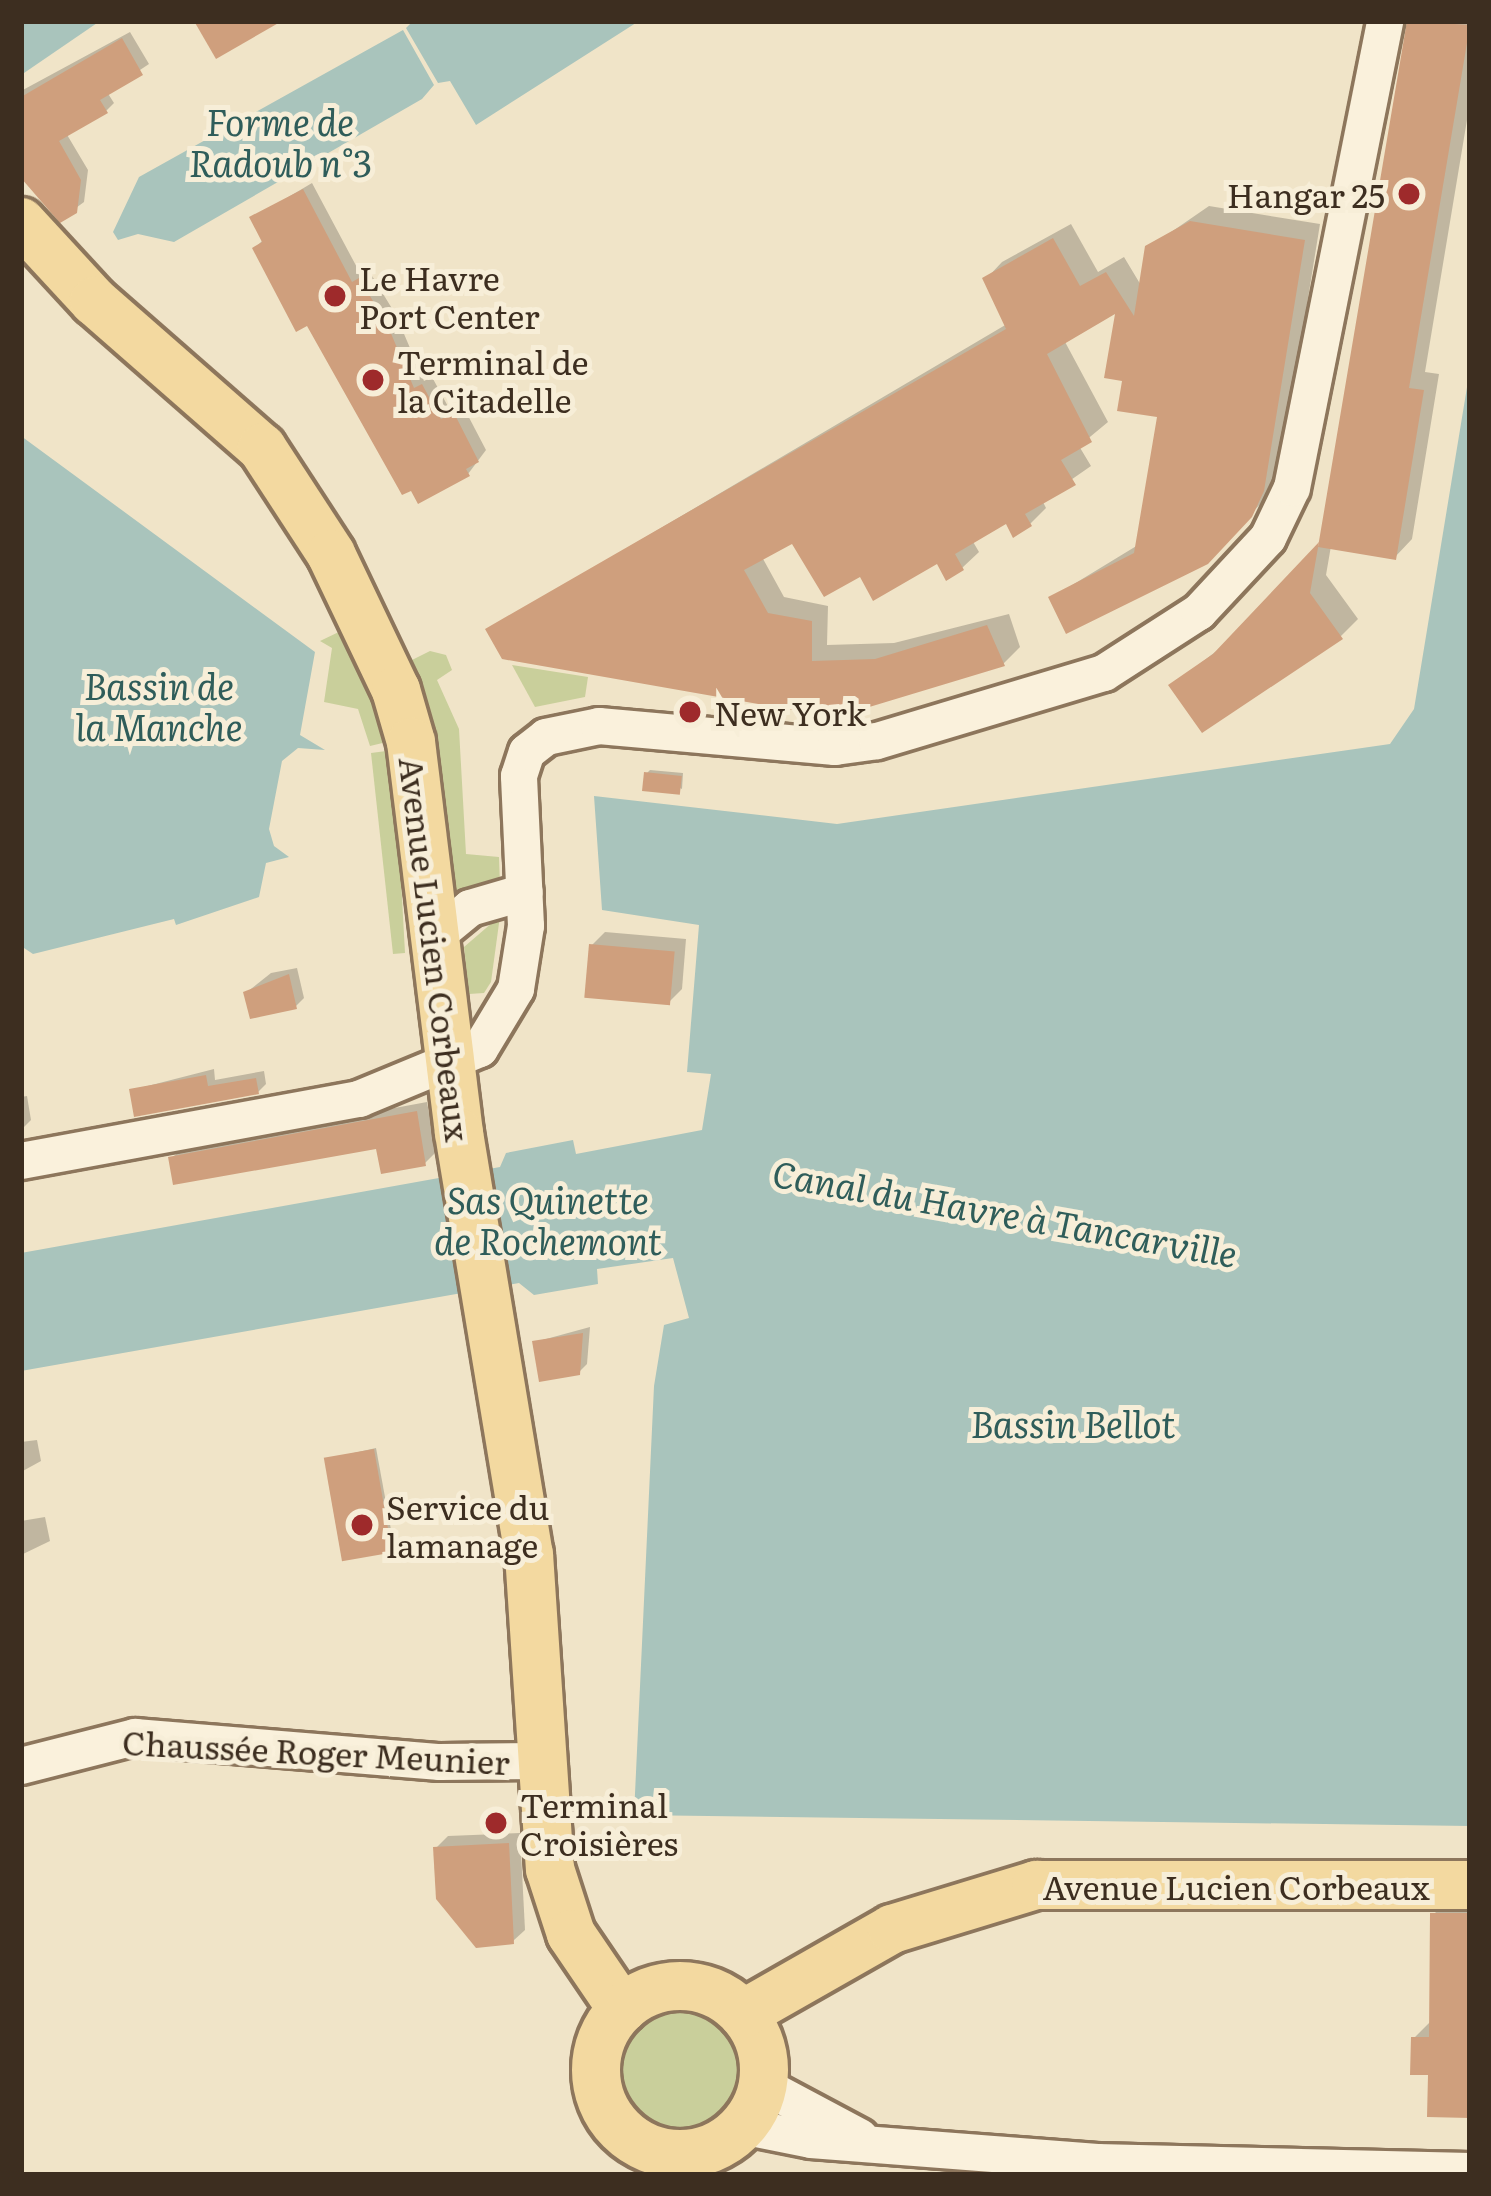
<!DOCTYPE html>
<meta charset="utf-8">
<style>
body{margin:0}
#map{position:relative;width:1491px;height:2196px;overflow:hidden;background:#f0e4c8;font-family:Literata,serif}
div>[style]{position:absolute}
.green>*{inset:0;background:#c9cf9b}
.round{border-radius:50%}
.water>*{inset:0;background:#a9c4bc}
.shadow>*{inset:0;background:#0003}
.building>*{inset:0;background:#cf9f7d;transform-origin:0 0}
.roads{filter:drop-shadow(3px 0 #8d765c) drop-shadow(-3px 0 #8d765c) drop-shadow(0 3px #8d765c) drop-shadow(0 -3px #8d765c)}
.minor>*{height:36px;margin:-18px;padding:0 18px;transform-origin:18px;border-radius:18px;background:#faf1dc}
.major>*{height:48px;margin:-24px;padding:0 24px;transform-origin:24px;border-radius:24px;background:#f3d9a0}
.major>.ring{margin:-24px;padding:0;box-sizing:content-box;background:none;border:48px solid #f3d9a0;border-radius:50%}
.dots>*{width:33px;height:33px;translate:-50% -50%;box-sizing:border-box;border:6px solid #f7eed8;border-radius:50%}
span{translate:-50% -50%;white-space:nowrap;text-align:center;line-height:1.15;-webkit-text-stroke:10px #f7eed8;paint-order:stroke}
.poi-label{font-size:33px;color:#3d2e20}
.right{translate:-100% -50%;text-align:right}
.left{translate:0 -50%;text-align:left}
.street-label{font-size:33px;color:#3d2e20}
.water-label{font-size:36px;color:#2f5d5a;font-style:italic}
.frame{position:absolute;inset:0;border:24px solid #3d2e20;pointer-events:none}
</style>
<div id="map">
<div class="green">
<i style="clip-path:polygon(345px 629px,391px 741px,370px 746px,358px 709px,324px 702px,332px 648px,320px 641px)"></i>
<i style="clip-path:polygon(430px 651px,446px 655px,452px 670px,437px 680px,459px 729px,466px 854px,499px 857px,500px 886px,454px 910px,408px 662px)"></i>
<i style="clip-path:polygon(512px 665px,588px 677px,585px 697px,535px 707px)"></i>
<i style="clip-path:polygon(394px 750px,405px 953px,393px 954px,371px 753px)"></i>
<i style="clip-path:polygon(500px 916px,491px 982px,484px 993px,469px 994px,464px 947px)"></i>
<i class="round" style="left:613px;top:2001px;width:130px;height:130px"></i>
</div>
<div class="water">
<i style="clip-path:polygon(21px 21px,100px 21px,24px 73px)"></i>
<i style="clip-path:polygon(413px 21px,639px 21px,476px 125px,450px 81px,438px 83px,406px 28px)"></i>
<i style="clip-path:polygon(403px 30px,434px 85px,422px 99px,174px 242px,138px 234px,118px 240px,113px 232px,139px 177px)"></i>
<i style="clip-path:polygon(1470px 369px,1470px 1826px,634px 1815px,654px 1386px,664px 1325px,689px 1318px,673px 1258px,597px 1269px,598px 1284px,534px 1295px,519px 1283px,21px 1371px,21px 1253px,500px 1167px,506px 1153px,573px 1140px,576px 1154px,702px 1130px,711px 1074px,687px 1072px,699px 925px,602px 910px,594px 796px,837px 824px,1390px 744px,1414px 709px)"></i>
<i style="clip-path:polygon(21px 436px,315px 652px,300px 735px,325px 750px,298px 748px,282px 761px,269px 829px,274px 846px,289px 857px,266px 863px,259px 897px,176px 925px,174px 919px,33px 954px,21px 946px)"></i>
</div>
<div class="shadow">
<i style="clip-path:polygon(1408px 21px,1470px 21px,1470px 102px,1425px 372px,1439px 374px,1412px 539px,1395px 557px,1331px 546px,1326px 575px,1358px 619px,1341px 636px,1172px 685px,1231px 640px,1321px 543px)"></i>
<i style="clip-path:polygon(130px 32px,149px 64px,107px 92px,114px 103px,106px 111px,66px 133px,88px 170px,84px 202px,61px 219px,21px 171px,21px 91px)"></i>
<i style="clip-path:polygon(312px 183px,361px 275px,369px 271px,396px 315px,424px 381px,432px 377px,451px 412px,463px 406px,486px 450px,468px 474px,309px 322px,255px 248px,264px 239px,253px 218px)"></i>
<i style="clip-path:polygon(1209px 206px,1320px 224px,1280px 471px,1268px 496px,1206px 561px,1051px 598px,1138px 545px,1160px 414px,1126px 379px,1119px 308px,1064px 340px,1108px 422px,1079px 446px,1091px 466px,1042px 500px,1046px 508px,1030px 524px,1007px 520px,972px 540px,979px 552px,962px 568px,938px 560px,861px 572px,793px 540px,762px 557px,784px 597px,828px 606px,827px 645px,894px 643px,1009px 614px,1020px 647px,1003px 664px,865px 705px,488px 630px,1007px 324px,986px 279px,1002px 262px,1071px 224px,1098px 272px,1124px 257px,1142px 287px,1148px 248px)"></i>
<i style="clip-path:polygon(650px 770px,683px 773px,682px 789px,647px 773px)"></i>
<i style="clip-path:polygon(605px 932px,686px 939px,682px 989px,670px 1001px,592px 945px)"></i>
<i style="clip-path:polygon(297px 968px,304px 998px,296px 1006px,247px 992px,271px 973px)"></i>
<i style="clip-path:polygon(214px 1069px,215px 1080px,264px 1071px,266px 1084px,258px 1092px,132px 1090px)"></i>
<i style="clip-path:polygon(27px 1096px,31px 1120px,21px 1130px,21px 1097px)"></i>
<i style="clip-path:polygon(427px 1102px,436px 1152px,425px 1163px,378px 1145px,172px 1158px,183px 1147px)"></i>
<i style="clip-path:polygon(590px 1327px,587px 1364px,579px 1372px,535px 1342px)"></i>
<i style="clip-path:polygon(37px 1440px,41px 1461px,21px 1472px,21px 1442px)"></i>
<i style="clip-path:polygon(376px 1448px,394px 1546px,391px 1549px,327px 1459px)"></i>
<i style="clip-path:polygon(45px 1517px,50px 1541px,21px 1555px,21px 1521px)"></i>
<i style="clip-path:polygon(520px 1833px,525px 1930px,513px 1941px,436px 1848px,448px 1836px)"></i>
<i style="clip-path:polygon(1470px 1895px,1470px 2115px,1431px 2072px,1414px 2038px,1432px 2020px,1433px 1915px,1450px 1898px)"></i>
</div>
<div class="building">
<i style="clip-path:polygon(194px 21px,282px 21px,216px 59px)"></i>
<i style="clip-path:polygon(1407px 21px,1470px 25px,1409px 388px,1424px 390px,1396px 560px,1318px 547px)"></i>
<i style="clip-path:polygon(122px 38px,143px 75px,100px 100px,108px 113px,59px 141px,81px 180px,77px 213px,60px 223px,21px 178px,21px 97px)"></i>
<i style="clip-path:polygon(303px 189px,352px 282px,359px 278px,387px 324px,414px 388px,422px 384px,441px 419px,454px 413px,479px 462px,466px 469px,470px 476px,418px 504px,411px 491px,402px 495px,307px 326px,296px 332px,252px 248px,262px 242px,249px 217px)"></i>
<i style="clip-path:polygon(1190px 221px,1305px 240px,1264px 491px,1252px 517px,1208px 564px,1066px 634px,1048px 597px,1134px 553px,1157px 417px,1117px 411px,1122px 381px,1104px 378px,1115px 314px,1047px 354px,1092px 442px,1061px 460px,1076px 485px,1025px 514px,1032px 526px,1013px 538px,1006px 524px,955px 554px,964px 570px,946px 581px,937px 564px,873px 601px,860px 577px,824px 597px,792px 544px,744px 570px,768px 613px,812px 621px,812px 661px,875px 659px,987px 625px,1005px 666px,866px 708px,792px 710px,502px 659px,485px 629px,1006px 329px,982px 278px,1053px 238px,1080px 286px,1106px 272px,1134px 316px,1145px 246px)"></i>
<i style="clip-path:polygon(1319px 542px,1310px 593px,1343px 639px,1202px 733px,1168px 685px,1213px 654px)"></i>
<i style="left:644px;top:772px;width:38px;height:19px;rotate:6deg"></i>
<i style="left:589px;top:944px;width:86px;height:54px;rotate:5deg"></i>
<i style="clip-path:polygon(289px 974px,297px 1009px,250px 1019px,243px 992px)"></i>
<i style="clip-path:polygon(206px 1075px,208px 1086px,256px 1078px,259px 1094px,134px 1117px,129px 1089px)"></i>
<i style="clip-path:polygon(417px 1111px,426px 1166px,381px 1174px,376px 1149px,173px 1185px,168px 1157px)"></i>
<i style="clip-path:polygon(583px 1333px,580px 1375px,539px 1382px,532px 1341px)"></i>
<i style="left:374px;top:1449px;width:105px;height:51px;rotate:80deg"></i>
<i style="clip-path:polygon(509px 1843px,514px 1944px,476px 1948px,436px 1899px,433px 1847px)"></i>
<i style="clip-path:polygon(1430px 1913px,1470px 1913px,1470px 2118px,1427px 2117px,1428px 2075px,1410px 2075px,1411px 2037px,1429px 2037px)"></i>
</div>
<div class="roads">
<div class="minor">
<i style="left:435px;top:937px;width:45px;rotate:-39.6deg"></i>
<i style="left:470px;top:908px;width:57px;rotate:-16.2deg"></i>
<i style="left:21px;top:1161px;width:344px;rotate:-10.4deg"></i>
<i style="left:359px;top:1099px;width:131px;rotate:-22.5deg"></i>
<i style="left:480px;top:1049px;width:70px;rotate:-59deg"></i>
<i style="left:516px;top:989px;width:64px;rotate:-81deg"></i>
<i style="left:526px;top:926px;width:150px;rotate:-92.7deg"></i>
<i style="left:519px;top:776px;width:25px;rotate:-72deg"></i>
<i style="left:527px;top:752px;width:24px;rotate:-38deg"></i>
<i style="left:546px;top:737px;width:54px;rotate:-11.7deg"></i>
<i style="left:599px;top:726px;width:237px;rotate:5.1deg"></i>
<i style="left:835px;top:747px;width:42px;rotate:-8.1deg"></i>
<i style="left:877px;top:741px;width:237px;rotate:-16.7deg"></i>
<i style="left:1104px;top:673px;width:113px;rotate:-32.7deg"></i>
<i style="left:1199px;top:612px;width:101px;rotate:-47deg"></i>
<i style="left:1268px;top:538px;width:55px;rotate:-64.4deg"></i>
<i style="left:1292px;top:488px;width:476px;rotate:-78.7deg"></i>
<i style="left:21px;top:1766px;width:118px;rotate:-14.3deg"></i>
<i style="left:135px;top:1737px;width:306px;rotate:4.7deg"></i>
<i style="left:440px;top:1762px;width:103px;rotate:-0.6deg"></i>
<i style="left:762px;top:2085px;width:111px;rotate:28deg"></i>
<i style="left:742px;top:2126px;width:70px;rotate:11.5deg"></i>
<i style="left:811px;top:2140px;width:287px;rotate:4.4deg"></i>
<i style="left:1097px;top:2162px;width:373px;rotate:1.4deg"></i>
</div>
<div class="major">
<i style="left:21px;top:222px;width:108px;rotate:47.3deg"></i>
<i style="left:94px;top:301px;width:223px;rotate:41.2deg"></i>
<i style="left:262px;top:448px;width:126px;rotate:56.9deg"></i>
<i style="left:331px;top:554px;width:151px;rotate:64.5deg"></i>
<i style="left:396px;top:690px;width:54px;rotate:73.9deg"></i>
<i style="left:411px;top:742px;width:394px;rotate:83deg"></i>
<i style="left:459px;top:1133px;width:427px;rotate:80.6deg"></i>
<i style="left:529px;top:1554px;width:316px;rotate:86.2deg"></i>
<i style="left:550px;top:1869px;width:68px;rotate:72.1deg"></i>
<i style="left:571px;top:1934px;width:91px;rotate:55.8deg"></i>
<i class="ring" style="left:596px;top:1986px;width:120px;height:120px"></i>
<i style="left:743px;top:2014px;width:172px;rotate:-29.7deg"></i>
<i style="left:892px;top:1929px;width:151px;rotate:-17deg"></i>
<i style="left:1036px;top:1885px;width:434px"></i>
</div>
</div>
<div class="dots">
<i style="left:1409px;top:194px;background:#9e2a2b"></i>
<i style="left:335px;top:296px;background:#9e2a2b"></i>
<i style="left:373px;top:380px;background:#9e2a2b"></i>
<i style="left:690px;top:712px;background:#9e2a2b"></i>
<i style="left:362px;top:1525px;background:#9e2a2b"></i>
<i style="left:496px;top:1823px;background:#9e2a2b"></i>
</div>
<div class="poi-label">
<span class="right" style="left:1385px;top:194px">Hangar 25</span>
<span class="left" style="left:359px;top:296px">Le Havre<br>Port Center</span>
<span class="left" style="left:397px;top:380px">Terminal de<br>la Citadelle</span>
<span class="left" style="left:714px;top:712px">New York</span>
<span class="left" style="left:386px;top:1525px">Service du<br>lamanage</span>
<span class="left" style="left:520px;top:1823px">Terminal<br>Croisières</span>
</div>
<div class="street-label">
<span style="left:436px;top:949px;rotate:83deg">Avenue Lucien Corbeaux</span>
<span style="left:316px;top:1751px;rotate:3deg">Chaussée Roger Meunier</span>
<span style="left:1236px;top:1886px">Avenue Lucien Corbeaux</span>
</div>
<div class="water-label">
<span style="left:280px;top:141px">Forme de<br>Radoub n°3</span>
<span style="left:159px;top:705px">Bassin de<br>la Manche</span>
<span style="left:548px;top:1219px">Sas Quinette<br>de Rochemont</span>
<span style="left:1005px;top:1212px;rotate:10deg">Canal du Havre à Tancarville</span>
<span style="left:1073px;top:1423px">Bassin Bellot</span>
</div>
<div class="frame"></div>
</div>
